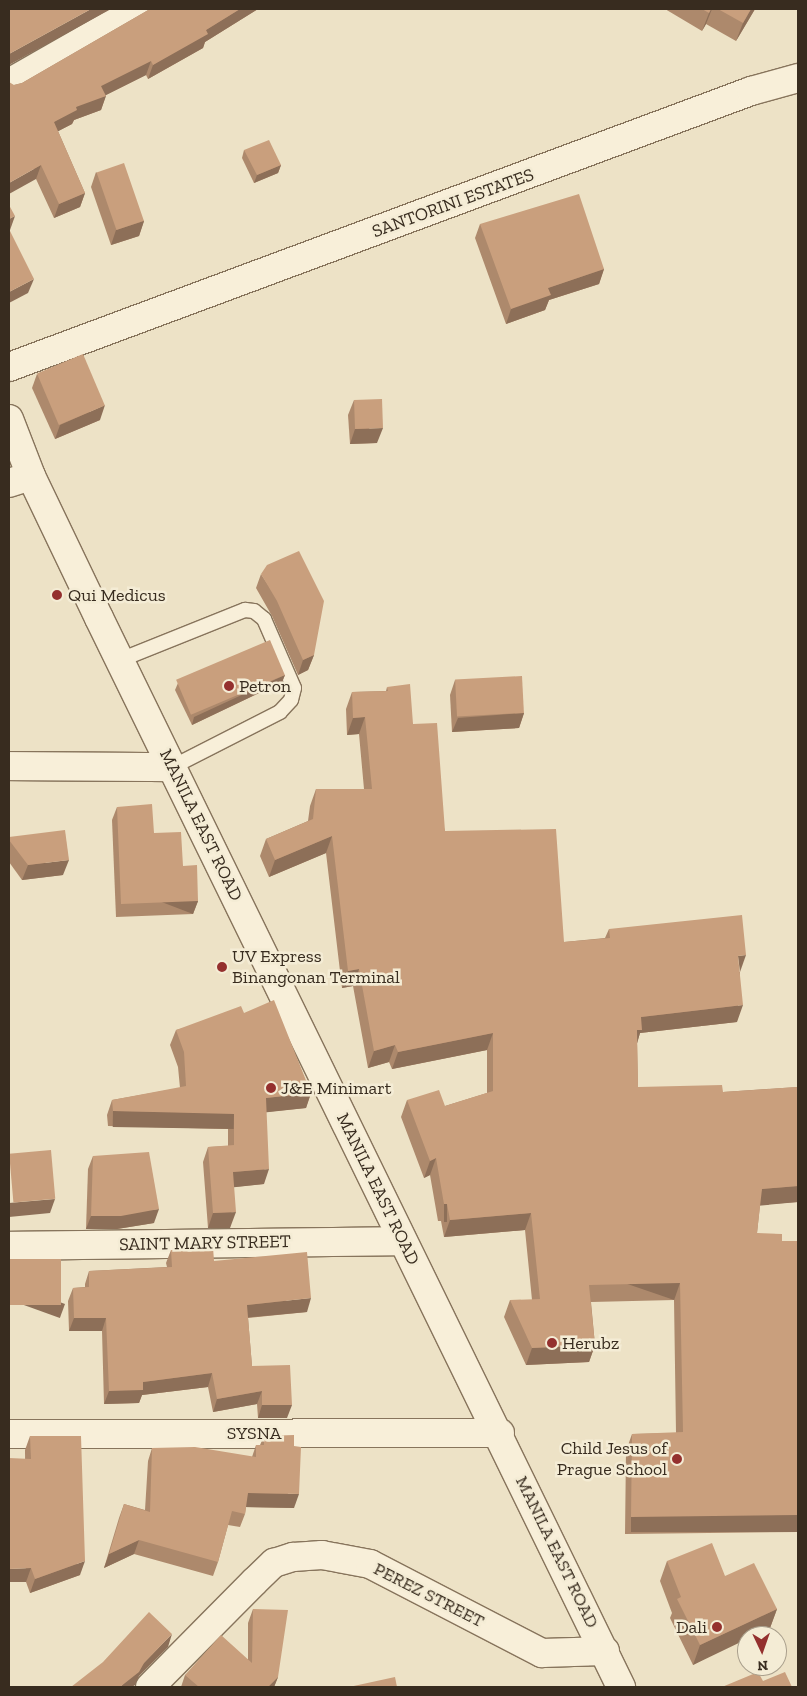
<!DOCTYPE html>
<style>
body{margin:0}
#map{position:relative;width:807px;height:1696px;overflow:hidden;background:#ede2c6;font-family:"Zilla Slab",serif}
div>[style]{position:absolute}
.roads{filter:drop-shadow(1px 0 #87745c) drop-shadow(-1px 0 #87745c) drop-shadow(0 1px #87745c) drop-shadow(0 -1px #87745c)}
.lane>*{height:14px;margin:-7px;padding:0 7px;transform-origin:7px;border-radius:7px;background:#f8efd9}
.street>*{height:28px;margin:-14px;padding:0 14px;transform-origin:14px;border-radius:14px;background:#f8efd9}
.secondary>*{height:28px;margin:-14px;padding:0 14px;transform-origin:14px;border-radius:14px;background:#f8efd9}
.wall>*{inset:0;background:#ad896c}
.shaded-wall>*{inset:0;background:#8d6f58;transform-origin:0 0}
.building>*{inset:0;background:#c99f7d;transform-origin:0 0}
.dots>*{width:14px;height:14px;translate:-50% -50%;box-sizing:border-box;border:2px solid #f4ecd5;border-radius:50%}
span{translate:-50% -50%;white-space:nowrap;text-align:center;line-height:1.15;-webkit-text-stroke:5px #f4ecd5;paint-order:stroke}
.street-label{font-size:18px;color:#382c1f}
.poi-label{font-size:18px;color:#382c1f}
.left{translate:0 -50%;text-align:left}
.right{translate:-100% -50%;text-align:right}
.frame{position:absolute;inset:0;border:10px solid #382c1f;pointer-events:none}
.north{position:absolute;left:737px;top:1626px;width:50px;height:50px;box-sizing:border-box;background:#f4ecd5;border:1px solid #a99f8c;border-radius:50%;rotate:177deg;font-size:14px;font-weight:700;line-height:20px;text-align:center;color:#382c1f}
.north::after{content:'';display:block;margin:auto;width:18px;height:22px;background:#94302e;clip-path:polygon(50% 0,100% 100%,50% 72%,0 100%)}
</style>
<div id="map">
<div class="roads">
<div class="lane">
<i style="left:120px;top:660px;width:135px;rotate:-21.8deg"></i>
<i style="left:245px;top:610px;width:9px;rotate:6deg"></i>
<i style="left:254px;top:611px;width:13px;rotate:39deg"></i>
<i style="left:264px;top:619px;width:75px;rotate:66.5deg"></i>
<i style="left:294px;top:688px;width:12px;rotate:104deg"></i>
<i style="left:291px;top:700px;width:16px;rotate:133deg"></i>
<i style="left:280px;top:712px;width:121px;rotate:153deg"></i>
</div>
<div class="street">
<i style="left:9px;top:83px;width:149px;rotate:-29.8deg"></i>
<i style="left:9px;top:367px;width:792px;rotate:-20.4deg"></i>
<i style="left:751px;top:91px;width:49px;rotate:-15.5deg"></i>
<i style="left:9px;top:483px;width:23px;rotate:-18deg"></i>
<i style="left:9px;top:766px;width:163px;rotate:0.4deg"></i>
<i style="left:9px;top:1246px;width:393px;rotate:-0.7deg"></i>
<i style="left:9px;top:1434px;width:491px;rotate:-0.1deg"></i>
<i style="left:150px;top:1687px;width:148px;rotate:-45.3deg"></i>
<i style="left:254px;top:1582px;width:28px;rotate:-44deg"></i>
<i style="left:274px;top:1563px;width:20px;rotate:-18deg"></i>
<i style="left:293px;top:1557px;width:29px;rotate:-4deg"></i>
<i style="left:322px;top:1555px;width:49px;rotate:10.6deg"></i>
<i style="left:370px;top:1564px;width:194px;rotate:27.4deg"></i>
<i style="left:542px;top:1653px;width:63px;rotate:-1.8deg"></i>
</div>
<div class="secondary">
<i style="left:9px;top:419px;width:61px;rotate:68.9deg"></i>
<i style="left:31px;top:476px;width:157px;rotate:64.4deg"></i>
<i style="left:99px;top:618px;width:1190px;rotate:63.97deg"></i>
</div>
</div>
<div class="wall">
<i style="clip-path:polygon(150px 9px,258px 9px,205px 42px,203px 48px,148px 79px,146px 75px,106px 95px,101px 110px,74px 120px,72px 124px,58px 131px,85px 193px,80px 207px,54px 218px,36px 179px,14px 85px,22px 83px)"></i>
<i style="clip-path:polygon(665px 9px,755px 9px,736px 41px,706px 24px,702px 31px)"></i>
<i style="clip-path:polygon(244px 150px,281px 165px,278px 173px,254px 183px,242px 158px)"></i>
<i style="clip-path:polygon(96px 172px,144px 221px,139px 236px,111px 245px,91px 187px)"></i>
<i style="clip-path:polygon(480px 224px,604px 269px,599px 284px,549px 300px,545px 310px,506px 324px,475px 238px)"></i>
<i style="clip-path:polygon(37px 374px,100px 420px,55px 439px,32px 388px)"></i>
<i style="clip-path:polygon(354px 400px,377px 443px,350px 444px,348px 415px)"></i>
<i style="clip-path:polygon(261px 574px,314px 655px,308px 670px,298px 675px,272px 616px,256px 588px)"></i>
<i style="clip-path:polygon(285px 675px,282px 682px,192px 725px,175px 690px,178px 683px)"></i>
<i style="clip-path:polygon(455px 680px,524px 713px,519px 728px,452px 732px,450px 695px)"></i>
<i style="clip-path:polygon(387px 687px,413px 724px,445px 831px,564px 942px,605px 938px,609px 929px,740px 972px,737px 1022px,640px 1033px,637px 1043px,638px 1087px,723px 1092px,798px 1087px,798px 1202px,760px 1205px,757px 1233px,782px 1241px,798px 1241px,798px 1532px,625px 1534px,626px 1451px,632px 1434px,676px 1433px,674px 1300px,591px 1302px,595px 1345px,589px 1362px,526px 1365px,504px 1317px,510px 1300px,532px 1300px,525px 1230px,444px 1237px,441px 1221px,438px 1221px,430px 1175px,424px 1178px,401px 1117px,407px 1100px,445px 1106px,487px 1093px,487px 1050px,392px 1069px,389px 1062px,368px 1068px,353px 986px,342px 988px,326px 853px,269px 877px,260px 856px,266px 839px,308px 821px,310px 806px,316px 789px,364px 789px,359px 734px,347px 735px,346px 709px,352px 692px,386px 691px)"></i>
<i style="clip-path:polygon(117px 807px,154px 833px,183px 866px,198px 901px,193px 914px,116px 917px,112px 820px)"></i>
<i style="clip-path:polygon(9px 837px,63px 875px,22px 880px,9px 862px)"></i>
<i style="clip-path:polygon(244px 1013px,311px 1093px,306px 1108px,266px 1112px,264px 1184px,234px 1187px,230px 1228px,208px 1228px,203px 1162px,208px 1147px,228px 1146px,228px 1129px,108px 1126px,107px 1115px,112px 1100px,180px 1088px,178px 1067px,170px 1045px,176px 1030px)"></i>
<i style="clip-path:polygon(93px 1156px,154px 1223px,117px 1229px,86px 1229px,88px 1169px)"></i>
<i style="clip-path:polygon(171px 1250px,214px 1261px,307px 1312px,248px 1318px,252px 1366px,287px 1418px,258px 1418px,257px 1404px,213px 1412px,208px 1387px,142px 1395px,139px 1403px,104px 1404px,102px 1331px,69px 1331px,68px 1301px,73px 1288px,85px 1287px,85px 1284px,89px 1271px,167px 1267px,166px 1263px)"></i>
<i style="clip-path:polygon(30px 1436px,80px 1575px,30px 1593px,26px 1582px,25px 1450px)"></i>
<i style="clip-path:polygon(264px 1436px,294px 1508px,246px 1507px,245px 1514px,240px 1527px,228px 1525px,218px 1562px,213px 1576px,134px 1554px,104px 1568px,119px 1518px,124px 1504px,145px 1510px,148px 1461px,152px 1448px,252px 1457px,256px 1445px,260px 1445px)"></i>
<i style="clip-path:polygon(667px 1561px,725px 1576px,777px 1609px,770px 1628px,753px 1636px,747px 1636px,693px 1665px,670px 1618px,672px 1613px,660px 1581px)"></i>
<i style="clip-path:polygon(253px 1609px,278px 1677px,274px 1687px,181px 1687px,185px 1675px,248px 1659px,248px 1623px)"></i>
</div>
<div class="shaded-wall">
<i style="clip-path:polygon(91px 9px,111px 9px,9px 65px,9px 54px)"></i>
<i style="clip-path:polygon(240px 9px,258px 9px,205px 42px,203px 48px,148px 79px,153px 65px,206px 30px)"></i>
<i style="clip-path:polygon(711px 9px,712px 9px,706px 24px,702px 31px,709px 13px)"></i>
<i style="clip-path:polygon(751px 9px,755px 9px,736px 41px,743px 23px)"></i>
<i style="clip-path:polygon(151px 61px,146px 75px,102px 97px,106px 96px,101px 110px,74px 120px,72px 124px,49px 136px,54px 122px,76px 107px,101px 86px)"></i>
<i style="clip-path:polygon(41px 165px,36px 179px,9px 194px,9px 183px)"></i>
<i style="clip-path:polygon(281px 165px,278px 173px,254px 183px,257px 175px)"></i>
<i style="clip-path:polygon(85px 193px,80px 207px,54px 218px,59px 204px)"></i>
<i style="clip-path:polygon(15px 216px,10px 230px,9px 231px,9px 219px)"></i>
<i style="clip-path:polygon(144px 221px,139px 236px,111px 245px,116px 230px)"></i>
<i style="clip-path:polygon(604px 269px,599px 284px,549px 300px,545px 310px,506px 324px,511px 309px,548px 288px)"></i>
<i style="clip-path:polygon(34px 279px,28px 293px,9px 303px,9px 292px)"></i>
<i style="clip-path:polygon(105px 405px,100px 420px,55px 439px,60px 425px)"></i>
<i style="clip-path:polygon(383px 428px,377px 443px,350px 444px,355px 429px)"></i>
<i style="clip-path:polygon(314px 655px,308px 670px,298px 675px,303px 660px)"></i>
<i style="clip-path:polygon(285px 675px,282px 682px,192px 725px,194px 717px)"></i>
<i style="clip-path:polygon(524px 713px,519px 728px,452px 732px,458px 718px)"></i>
<i style="clip-path:polygon(365px 717px,359px 734px,347px 735px,353px 718px)"></i>
<i style="clip-path:polygon(332px 836px,326px 853px,269px 877px,275px 860px)"></i>
<i style="clip-path:polygon(69px 860px,63px 875px,22px 880px,28px 865px)"></i>
<i style="left:198px;top:901px;width:14px;height:77px;rotate:111deg"></i>
<i style="clip-path:polygon(746px 955px,740px 972px,738px 956px)"></i>
<i style="clip-path:polygon(359px 969px,353px 986px,342px 988px,348px 971px)"></i>
<i style="clip-path:polygon(743px 1005px,737px 1022px,640px 1033px,636px 1047px,630px 1047px,641px 1017px)"></i>
<i style="clip-path:polygon(493px 1033px,487px 1050px,392px 1069px,398px 1052px)"></i>
<i style="clip-path:polygon(395px 1045px,389px 1062px,368px 1068px,374px 1051px)"></i>
<i style="clip-path:polygon(311px 1093px,306px 1108px,260px 1113px,266px 1098px)"></i>
<i style="left:113px;top:1111px;width:121px;height:16px;rotate:1deg"></i>
<i style="clip-path:polygon(436px 1158px,430px 1175px,424px 1178px,430px 1161px)"></i>
<i style="clip-path:polygon(269px 1169px,264px 1184px,227px 1188px,233px 1172px)"></i>
<i style="clip-path:polygon(798px 1186px,798px 1202px,756px 1206px,762px 1189px)"></i>
<i style="clip-path:polygon(55px 1199px,50px 1213px,9px 1217px,9px 1203px)"></i>
<i style="left:444px;top:1204px;width:3px;height:18px"></i>
<i style="clip-path:polygon(159px 1209px,154px 1223px,117px 1229px,86px 1229px,91px 1216px)"></i>
<i style="clip-path:polygon(236px 1212px,230px 1228px,208px 1228px,213px 1213px)"></i>
<i style="clip-path:polygon(531px 1213px,525px 1230px,444px 1237px,450px 1220px)"></i>
<i style="left:680px;top:1283px;width:18px;height:91px;rotate:109deg"></i>
<i style="clip-path:polygon(311px 1298px,307px 1312px,242px 1318px,247px 1305px)"></i>
<i style="left:65px;top:1304px;width:15px;height:56px;rotate:110deg"></i>
<i style="clip-path:polygon(74px 1318px,106px 1318px,102px 1331px,69px 1331px)"></i>
<i style="clip-path:polygon(595px 1345px,589px 1362px,526px 1365px,532px 1348px)"></i>
<i style="clip-path:polygon(212px 1373px,208px 1387px,142px 1395px,139px 1403px,104px 1404px,109px 1391px,143px 1382px)"></i>
<i style="clip-path:polygon(262px 1391px,257px 1404px,213px 1412px,217px 1399px)"></i>
<i style="clip-path:polygon(262px 1405px,292px 1405px,287px 1418px,258px 1418px)"></i>
<i style="clip-path:polygon(248px 1493px,299px 1494px,294px 1508px,243px 1507px)"></i>
<i style="left:798px;top:1515px;width:17px;height:167px;rotate:90deg"></i>
<i style="clip-path:polygon(139px 1540px,134px 1554px,104px 1568px,109px 1554px)"></i>
<i style="clip-path:polygon(85px 1561px,80px 1575px,30px 1593px,35px 1579px)"></i>
<i style="clip-path:polygon(31px 1568px,26px 1582px,9px 1582px,9px 1569px)"></i>
<i style="clip-path:polygon(777px 1609px,770px 1628px,753px 1636px,747px 1636px,747px 1639px,693px 1665px,700px 1645px)"></i>
<i style="clip-path:polygon(172px 1634px,168px 1647px,139px 1676px,135px 1685px,132px 1687px,120px 1687px)"></i>
<i style="clip-path:polygon(278px 1677px,274px 1687px,268px 1687px)"></i>
</div>
<div class="building">
<i style="clip-path:polygon(9px 9px,91px 9px,9px 54px)"></i>
<i style="clip-path:polygon(150px 9px,240px 9px,206px 30px,208px 34px,153px 65px,151px 61px,101px 86px,106px 96px,76px 107px,77px 110px,54px 122px,85px 193px,59px 204px,41px 165px,9px 183px,9px 82px,14px 85px,22px 83px)"></i>
<i style="clip-path:polygon(702px 9px,711px 9px,709px 13px)"></i>
<i style="clip-path:polygon(718px 9px,751px 9px,743px 23px)"></i>
<i style="clip-path:polygon(269px 140px,281px 165px,257px 175px,244px 150px)"></i>
<i style="left:124px;top:163px;width:61px;height:29px;rotate:71deg"></i>
<i style="clip-path:polygon(579px 194px,604px 269px,548px 288px,551px 295px,511px 309px,480px 224px)"></i>
<i style="clip-path:polygon(9px 205px,15px 216px,9px 219px)"></i>
<i style="clip-path:polygon(9px 229px,34px 279px,9px 292px)"></i>
<i style="left:83px;top:354px;width:56px;height:50px;rotate:67deg"></i>
<i style="left:382px;top:399px;width:29px;height:28px;rotate:88deg"></i>
<i style="clip-path:polygon(299px 551px,324px 601px,314px 655px,303px 660px,277px 601px,261px 574px,267px 565px)"></i>
<i style="left:270px;top:640px;width:38px;height:102px;rotate:67deg"></i>
<i style="left:522px;top:676px;width:37px;height:67px;rotate:87deg"></i>
<i style="clip-path:polygon(410px 684px,413px 724px,437px 723px,445px 831px,556px 829px,564px 942px,610px 938px,609px 929px,742px 915px,746px 955px,738px 956px,743px 1005px,641px 1017px,642px 1030px,637px 1030px,638px 1087px,722px 1085px,723px 1092px,798px 1087px,798px 1186px,762px 1189px,757px 1233px,782px 1234px,782px 1241px,798px 1241px,798px 1515px,631px 1517px,632px 1434px,683px 1432px,680px 1283px,589px 1285px,595px 1345px,532px 1348px,510px 1300px,540px 1299px,531px 1213px,450px 1220px,447px 1204px,444px 1204px,436px 1158px,430px 1161px,407px 1100px,439px 1090px,445px 1106px,493px 1091px,493px 1033px,398px 1052px,395px 1045px,374px 1051px,359px 969px,348px 971px,332px 836px,275px 860px,266px 839px,313px 819px,316px 789px,372px 789px,365px 717px,353px 718px,352px 692px,388px 691px,387px 687px)"></i>
<i style="clip-path:polygon(152px 804px,154px 833px,181px 832px,183px 866px,197px 865px,198px 901px,121px 904px,117px 807px)"></i>
<i style="clip-path:polygon(65px 830px,69px 860px,28px 865px,9px 840px,9px 837px)"></i>
<i style="clip-path:polygon(274px 1000px,311px 1093px,266px 1098px,269px 1169px,233px 1172px,236px 1212px,213px 1213px,208px 1147px,234px 1145px,234px 1114px,113px 1111px,112px 1100px,186px 1086px,184px 1052px,176px 1030px,241px 1006px,244px 1013px)"></i>
<i style="left:51px;top:1150px;width:49px;height:42px;rotate:85deg"></i>
<i style="clip-path:polygon(149px 1152px,159px 1209px,121px 1216px,91px 1216px,93px 1156px)"></i>
<i style="clip-path:polygon(213px 1247px,214px 1261px,307px 1252px,311px 1298px,247px 1305px,252px 1366px,290px 1365px,292px 1405px,262px 1405px,262px 1391px,217px 1399px,212px 1373px,143px 1382px,143px 1390px,109px 1391px,106px 1318px,74px 1318px,73px 1288px,89px 1287px,89px 1271px,172px 1267px,171px 1250px)"></i>
<i style="left:9px;top:1259px;width:52px;height:46px"></i>
<i style="clip-path:polygon(294px 1435px,294px 1446px,301px 1447px,299px 1494px,248px 1493px,245px 1514px,232px 1511px,218px 1562px,139px 1540px,109px 1554px,124px 1504px,150px 1512px,152px 1448px,195px 1447px,256px 1457px,256px 1445px,264px 1445px,264px 1436px)"></i>
<i style="clip-path:polygon(30px 1436px,81px 1436px,85px 1561px,35px 1579px,31px 1568px,9px 1569px,9px 1458px,31px 1459px)"></i>
<i style="clip-path:polygon(712px 1543px,725px 1576px,754px 1563px,777px 1609px,700px 1645px,677px 1599px,681px 1597px,667px 1561px)"></i>
<i style="clip-path:polygon(253px 1609px,288px 1610px,278px 1677px,268px 1687px,199px 1687px,185px 1675px,221px 1635px,252px 1663px)"></i>
<i style="clip-path:polygon(149px 1612px,172px 1634px,144px 1663px,139px 1672px,120px 1687px,71px 1687px,103px 1662px)"></i>
<i style="clip-path:polygon(758px 1672px,763px 1681px,785px 1672px,792px 1687px,722px 1687px)"></i>
<i style="clip-path:polygon(395px 1677px,397px 1687px,349px 1687px)"></i>
</div>
<div class="dots">
<i style="left:57px;top:595px;background:#94302e"></i>
<i style="left:229px;top:686px;background:#94302e"></i>
<i style="left:222px;top:967px;background:#94302e"></i>
<i style="left:271px;top:1088px;background:#94302e"></i>
<i style="left:552px;top:1343px;background:#94302e"></i>
<i style="left:677px;top:1459px;background:#94302e"></i>
<i style="left:717px;top:1627px;background:#94302e"></i>
</div>
<div class="street-label">
<span style="left:453px;top:203px;rotate:-20deg">SANTORINI ESTATES</span>
<span style="left:201px;top:825px;rotate:64deg">MANILA EAST ROAD</span>
<span style="left:378px;top:1189px;rotate:64deg">MANILA EAST ROAD</span>
<span style="left:205px;top:1243px;rotate:-1deg">SAINT MARY STREET</span>
<span style="left:254px;top:1433px">SYSNA</span>
<span style="left:557px;top:1552px;rotate:64deg">MANILA EAST ROAD</span>
<span style="left:429px;top:1595px;rotate:27deg">PEREZ STREET</span>
</div>
<div class="poi-label">
<span class="left" style="left:68px;top:595px">Qui Medicus</span>
<span class="left" style="left:239px;top:686px">Petron</span>
<span class="left" style="left:232px;top:967px">UV Express<br>Binangonan Terminal</span>
<span class="left" style="left:281px;top:1088px">J&amp;E Minimart</span>
<span class="left" style="left:562px;top:1343px">Herubz</span>
<span class="right" style="left:667px;top:1459px">Child Jesus of<br>Prague School</span>
<span class="right" style="left:707px;top:1627px">Dali</span>
</div>
<div class="frame"></div>
<div class="north">N</div>
</div>
